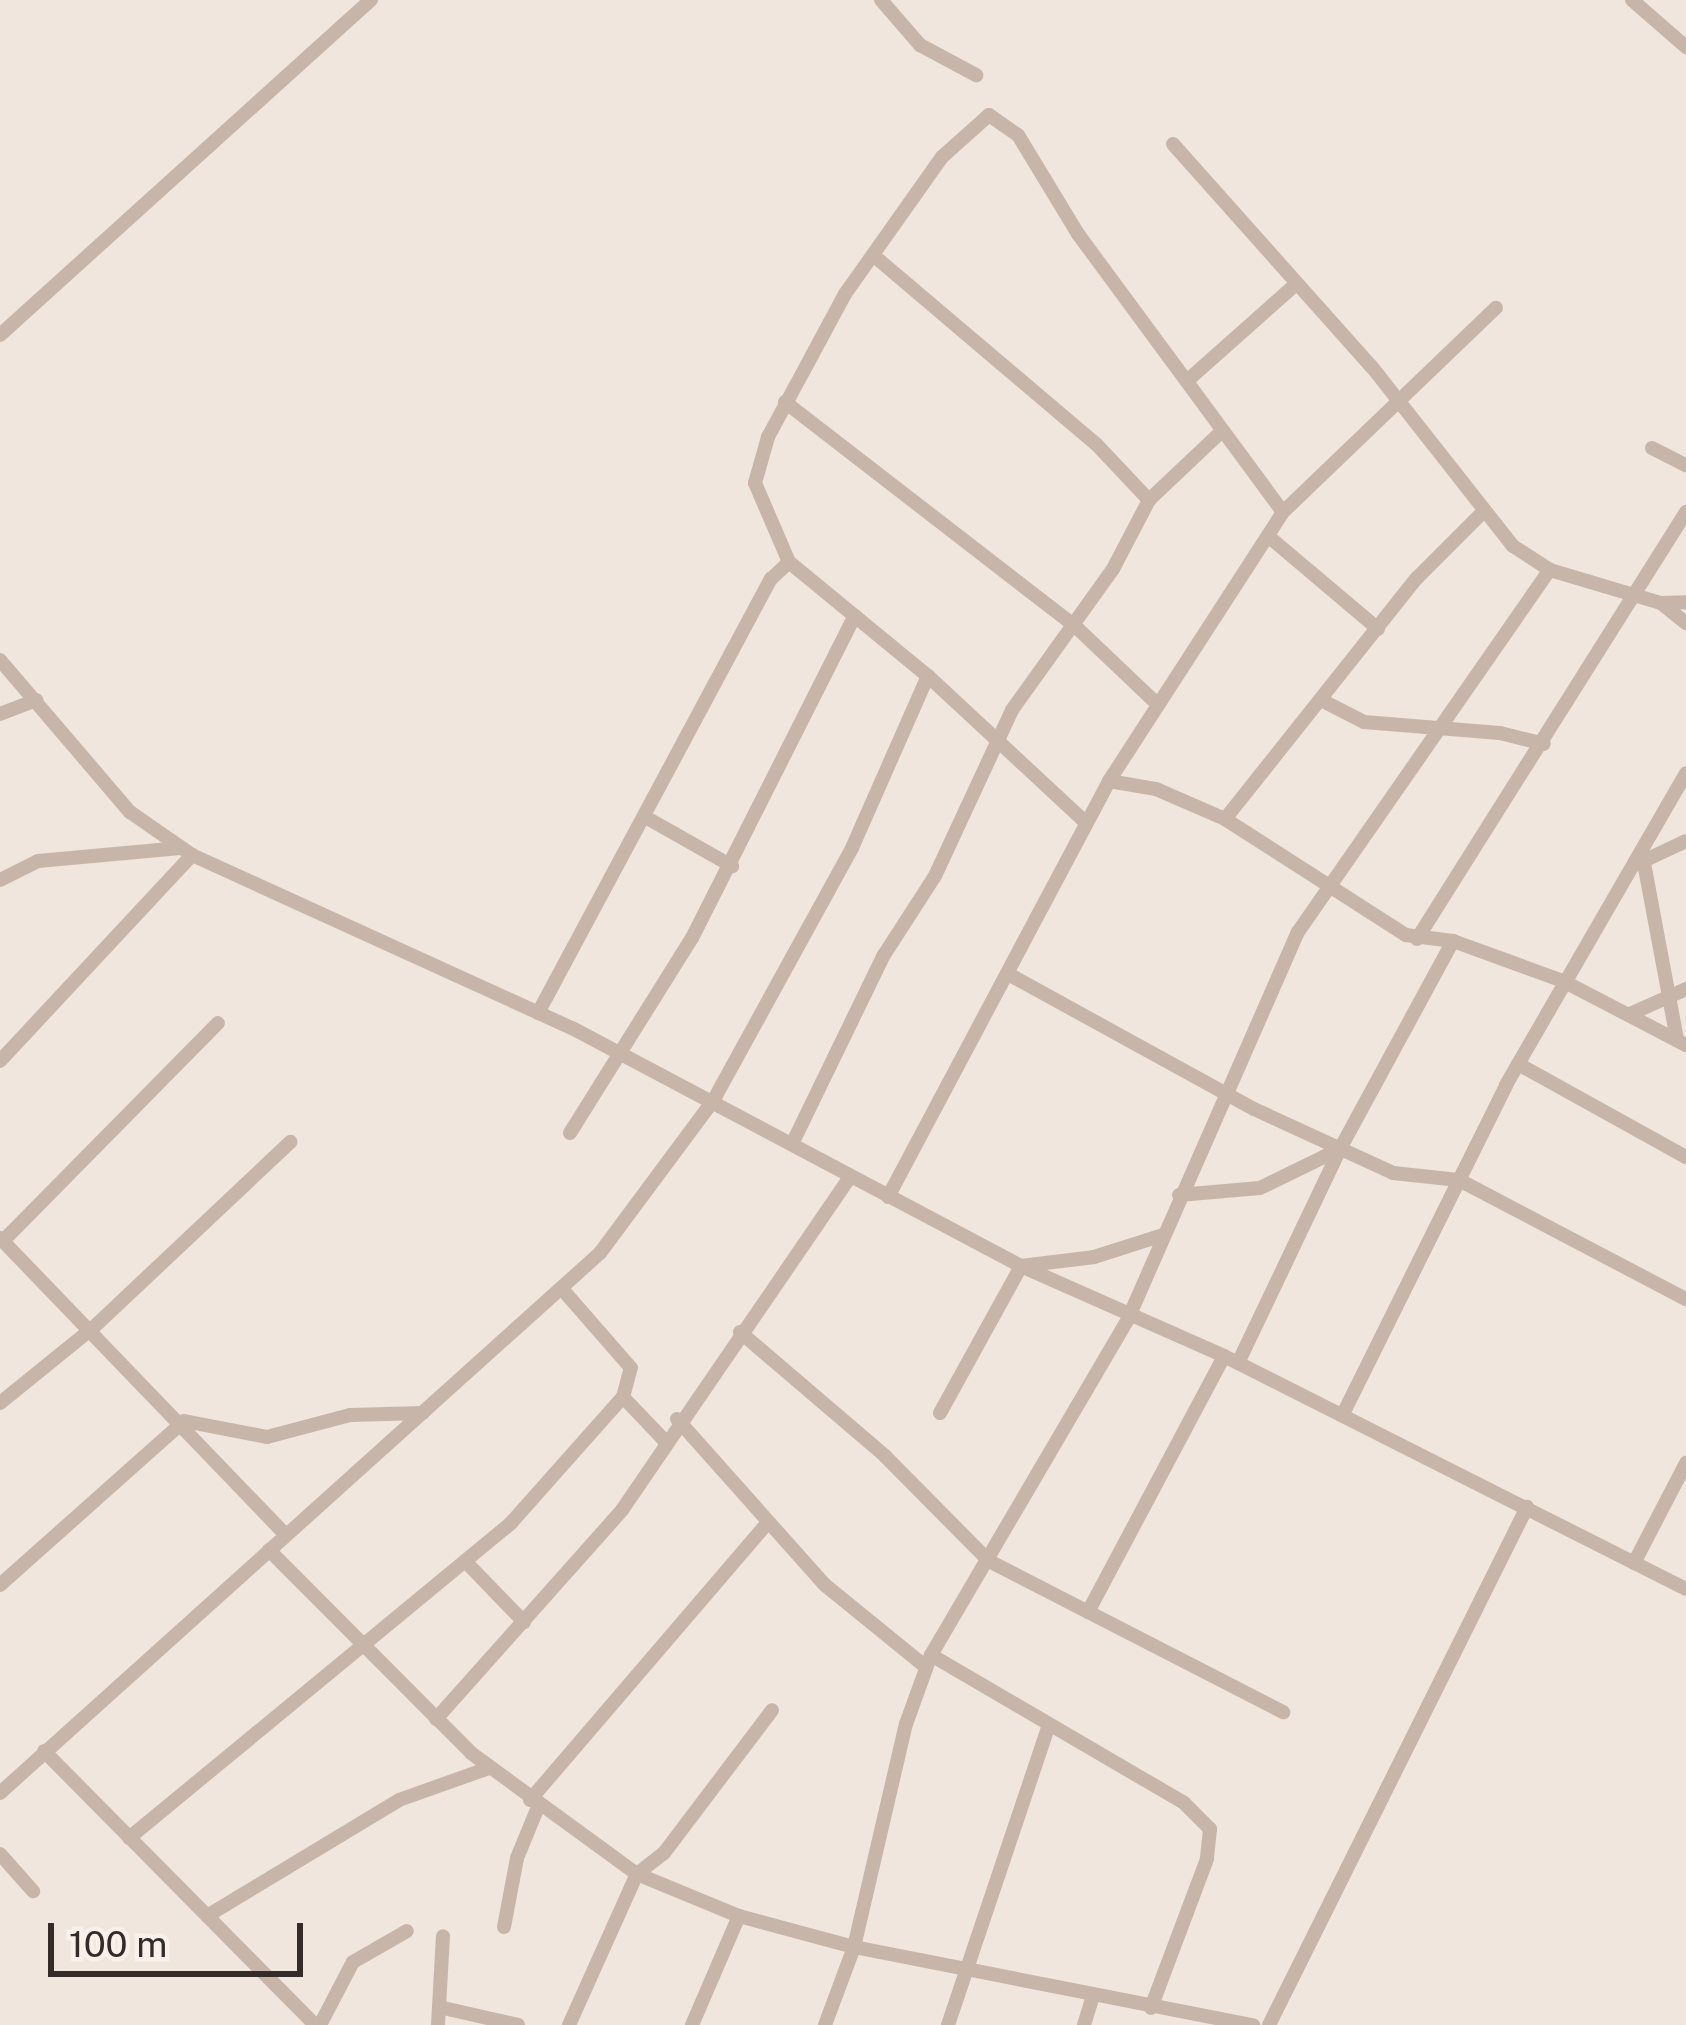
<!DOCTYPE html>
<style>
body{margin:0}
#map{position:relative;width:1686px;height:2025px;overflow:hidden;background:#f0e6dd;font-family:"Public Sans",sans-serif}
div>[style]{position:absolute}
.street>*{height:14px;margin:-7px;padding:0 7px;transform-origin:7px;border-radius:7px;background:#c7b5a9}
span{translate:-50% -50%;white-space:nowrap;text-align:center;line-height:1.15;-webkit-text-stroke:12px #f8f0e9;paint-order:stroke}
.scale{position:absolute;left:48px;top:1923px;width:255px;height:54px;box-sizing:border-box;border:6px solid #352c29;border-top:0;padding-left:15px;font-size:36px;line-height:42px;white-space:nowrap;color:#352c29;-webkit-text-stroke:9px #f8f0e9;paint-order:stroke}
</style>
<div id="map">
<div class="street">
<i style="left:881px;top:0;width:60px;rotate:49.1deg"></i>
<i style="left:920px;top:45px;width:64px;rotate:28.2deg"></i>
<i style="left:1632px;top:0;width:72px;rotate:41deg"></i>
<i style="left:1173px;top:144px;width:299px;rotate:48.3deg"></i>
<i style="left:1372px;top:367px;width:228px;rotate:51.8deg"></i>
<i style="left:1513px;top:546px;width:44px;rotate:33deg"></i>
<i style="left:1550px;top:570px;width:116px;rotate:16.6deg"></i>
<i style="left:1661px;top:603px;width:32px;rotate:39deg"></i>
<i style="left:873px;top:255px;width:294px;rotate:40.3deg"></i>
<i style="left:1097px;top:445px;width:76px;rotate:46.6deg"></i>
<i style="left:0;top:335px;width:500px;rotate:-42.1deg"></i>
<i style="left:1188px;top:380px;width:143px;rotate:-41.6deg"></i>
<i style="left:785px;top:402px;width:366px;rotate:37.7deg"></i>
<i style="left:1075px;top:626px;width:110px;rotate:43.5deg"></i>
<i style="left:1652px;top:448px;width:38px;rotate:27deg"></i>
<i style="left:1268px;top:536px;width:144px;rotate:40.2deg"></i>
<i style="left:789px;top:562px;width:86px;rotate:-113.3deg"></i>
<i style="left:755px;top:483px;width:48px;rotate:-74.2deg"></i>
<i style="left:768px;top:437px;width:162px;rotate:-61.7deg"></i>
<i style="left:845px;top:294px;width:168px;rotate:-54.7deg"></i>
<i style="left:942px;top:157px;width:63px;rotate:-41.8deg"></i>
<i style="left:989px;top:115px;width:35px;rotate:35deg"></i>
<i style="left:1018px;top:135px;width:116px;rotate:58.8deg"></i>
<i style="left:1078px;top:234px;width:345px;rotate:53.6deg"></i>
<i style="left:1661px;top:603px;width:25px;rotate:-2deg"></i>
<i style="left:0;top:660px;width:200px;rotate:49.5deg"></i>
<i style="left:130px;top:812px;width:75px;rotate:34.7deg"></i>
<i style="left:192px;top:855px;width:418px;rotate:24.5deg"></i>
<i style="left:572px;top:1028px;width:508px;rotate:27.93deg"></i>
<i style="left:1021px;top:1266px;width:222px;rotate:23.9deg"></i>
<i style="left:1224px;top:1356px;width:517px;rotate:26.76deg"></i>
<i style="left:1323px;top:701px;width:46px;rotate:27.1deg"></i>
<i style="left:1364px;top:722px;width:136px;rotate:4.6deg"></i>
<i style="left:1500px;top:733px;width:45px;rotate:14deg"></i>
<i style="left:0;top:714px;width:39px;rotate:-21deg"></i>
<i style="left:1109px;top:781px;width:48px;rotate:9.7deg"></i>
<i style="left:1156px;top:789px;width:75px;rotate:23.5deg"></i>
<i style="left:1225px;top:819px;width:215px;rotate:32.7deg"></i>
<i style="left:1406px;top:935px;width:47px;rotate:7.3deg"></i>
<i style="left:1453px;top:941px;width:117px;rotate:20deg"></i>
<i style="left:1563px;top:981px;width:139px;rotate:27.5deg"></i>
<i style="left:647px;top:818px;width:98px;rotate:29.5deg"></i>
<i style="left:1225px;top:819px;width:308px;rotate:-51.5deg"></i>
<i style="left:1417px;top:578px;width:95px;rotate:-45deg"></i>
<i style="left:1644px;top:863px;width:180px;rotate:79.4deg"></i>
<i style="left:1635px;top:865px;width:56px;rotate:-25.2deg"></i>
<i style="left:0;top:880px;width:42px;rotate:-26.6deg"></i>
<i style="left:38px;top:861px;width:143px;rotate:-5.2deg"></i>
<i style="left:1417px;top:939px;width:505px;rotate:-57.79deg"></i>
<i style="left:1010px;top:975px;width:278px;rotate:28.8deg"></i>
<i style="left:1254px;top:1109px;width:153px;rotate:24.7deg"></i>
<i style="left:1393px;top:1173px;width:66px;rotate:6.1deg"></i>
<i style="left:1459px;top:1180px;width:256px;rotate:27.7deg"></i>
<i style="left:538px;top:1013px;width:493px;rotate:-61.8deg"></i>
<i style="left:771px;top:579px;width:25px;rotate:-43deg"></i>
<i style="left:789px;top:562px;width:180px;rotate:39.4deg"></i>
<i style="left:928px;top:676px;width:214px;rotate:42.9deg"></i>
<i style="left:1628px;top:1015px;width:64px;rotate:-24.1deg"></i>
<i style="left:0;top:1061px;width:282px;rotate:-47deg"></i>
<i style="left:1518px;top:1064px;width:192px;rotate:29deg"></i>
<i style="left:570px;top:1133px;width:230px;rotate:-58deg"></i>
<i style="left:692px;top:938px;width:361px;rotate:-63.2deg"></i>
<i style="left:793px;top:1142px;width:208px;rotate:-64.1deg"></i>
<i style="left:884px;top:955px;width:94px;rotate:-57.2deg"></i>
<i style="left:935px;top:876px;width:183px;rotate:-65.1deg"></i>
<i style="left:1012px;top:710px;width:173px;rotate:-54.4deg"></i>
<i style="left:1113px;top:569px;width:78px;rotate:-62.4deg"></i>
<i style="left:1149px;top:500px;width:99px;rotate:-43.4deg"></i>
<i style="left:1179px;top:1195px;width:81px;rotate:-4.9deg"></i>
<i style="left:1260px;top:1188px;width:87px;rotate:-26deg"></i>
<i style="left:888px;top:1197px;width:471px;rotate:-62deg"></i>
<i style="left:1109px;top:781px;width:320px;rotate:-57.1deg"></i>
<i style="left:1283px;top:512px;width:295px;rotate:-43.8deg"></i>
<i style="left:0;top:1238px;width:412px;rotate:46.1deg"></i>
<i style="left:3px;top:1241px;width:306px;rotate:-45.4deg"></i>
<i style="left:740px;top:1332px;width:191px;rotate:40.5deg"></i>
<i style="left:885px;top:1456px;width:148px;rotate:45.3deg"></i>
<i style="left:989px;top:1561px;width:331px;rotate:27.2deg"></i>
<i style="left:1238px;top:1363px;width:237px;rotate:-64.5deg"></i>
<i style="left:1340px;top:1149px;width:237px;rotate:-61.5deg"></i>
<i style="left:623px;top:1397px;width:62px;rotate:46.3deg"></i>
<i style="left:0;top:1403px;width:121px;rotate:-39deg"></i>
<i style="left:94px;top:1327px;width:270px;rotate:-43.3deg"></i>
<i style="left:940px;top:1413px;width:168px;rotate:-61.1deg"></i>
<i style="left:1021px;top:1266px;width:74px;rotate:-7deg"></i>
<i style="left:1094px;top:1257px;width:72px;rotate:-17.7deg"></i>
<i style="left:1343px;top:1414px;width:367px;rotate:-63.6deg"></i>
<i style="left:1506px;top:1085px;width:360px;rotate:-60deg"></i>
<i style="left:677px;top:1419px;width:222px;rotate:48.3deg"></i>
<i style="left:825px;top:1585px;width:130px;rotate:39.1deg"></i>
<i style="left:269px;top:1550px;width:286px;rotate:45.1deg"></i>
<i style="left:471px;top:1753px;width:205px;rotate:36.1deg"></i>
<i style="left:637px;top:1874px;width:110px;rotate:22.4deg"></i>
<i style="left:739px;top:1916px;width:119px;rotate:15.1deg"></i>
<i style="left:854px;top:1947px;width:407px;rotate:11.1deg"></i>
<i style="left:465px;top:1561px;width:85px;rotate:46deg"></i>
<i style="left:1634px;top:1563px;width:113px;rotate:-62.5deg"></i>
<i style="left:0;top:1585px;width:246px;rotate:-41.7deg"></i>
<i style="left:184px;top:1421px;width:85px;rotate:10.9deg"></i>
<i style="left:267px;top:1437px;width:86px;rotate:-14.8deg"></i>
<i style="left:350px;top:1415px;width:73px;rotate:-1.6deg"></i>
<i style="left:1088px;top:1612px;width:290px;rotate:-62deg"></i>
<i style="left:931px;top:1655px;width:293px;rotate:30.3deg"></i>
<i style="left:1184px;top:1803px;width:37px;rotate:45deg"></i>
<i style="left:1210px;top:1829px;width:30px;rotate:96deg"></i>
<i style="left:1207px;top:1859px;width:159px;rotate:110.6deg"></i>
<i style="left:436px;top:1719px;width:280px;rotate:-48.3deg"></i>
<i style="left:622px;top:1510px;width:402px;rotate:-55.6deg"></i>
<i style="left:44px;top:1751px;width:385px;rotate:45.3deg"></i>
<i style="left:0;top:1793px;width:807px;rotate:-41.99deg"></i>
<i style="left:600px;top:1253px;width:189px;rotate:-53.4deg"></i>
<i style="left:713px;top:1101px;width:289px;rotate:-61.2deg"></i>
<i style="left:852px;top:848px;width:188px;rotate:-66.2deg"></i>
<i style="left:530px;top:1800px;width:366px;rotate:-49.4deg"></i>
<i style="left:129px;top:1838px;width:495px;rotate:-39.5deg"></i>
<i style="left:511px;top:1523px;width:169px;rotate:-48.4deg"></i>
<i style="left:623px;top:1397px;width:30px;rotate:-75deg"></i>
<i style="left:631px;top:1368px;width:105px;rotate:-131.1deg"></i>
<i style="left:0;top:1854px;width:50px;rotate:48.3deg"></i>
<i style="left:207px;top:1916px;width:224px;rotate:-31.1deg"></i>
<i style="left:399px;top:1800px;width:96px;rotate:-19.6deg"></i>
<i style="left:504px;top:1927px;width:70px;rotate:-79.3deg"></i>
<i style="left:517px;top:1858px;width:55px;rotate:-67.6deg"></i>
<i style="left:439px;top:2007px;width:81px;rotate:12.8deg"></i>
<i style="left:320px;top:2025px;width:71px;rotate:-62.4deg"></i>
<i style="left:353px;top:1962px;width:62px;rotate:-29.9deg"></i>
<i style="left:438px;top:2025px;width:89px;rotate:-86.8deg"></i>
<i style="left:569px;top:2025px;width:166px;rotate:-65.8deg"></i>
<i style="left:637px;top:1874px;width:34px;rotate:-38deg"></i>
<i style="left:664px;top:1853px;width:179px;rotate:-52.9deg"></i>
<i style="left:692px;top:2025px;width:119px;rotate:-66.7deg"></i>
<i style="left:825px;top:2025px;width:83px;rotate:-69.6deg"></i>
<i style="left:854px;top:1947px;width:229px;rotate:-76.9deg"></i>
<i style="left:906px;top:1724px;width:73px;rotate:-70.1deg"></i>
<i style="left:931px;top:1655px;width:389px;rotate:-59.6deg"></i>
<i style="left:1128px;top:1319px;width:423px;rotate:-66.3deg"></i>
<i style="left:1298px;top:932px;width:441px;rotate:-55.2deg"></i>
<i style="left:948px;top:2025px;width:313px;rotate:-71.4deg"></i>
<i style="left:1084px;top:2025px;width:27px;rotate:-73deg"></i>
<i style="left:1269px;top:2025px;width:579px;rotate:-63.52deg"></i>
</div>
<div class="scale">100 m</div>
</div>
